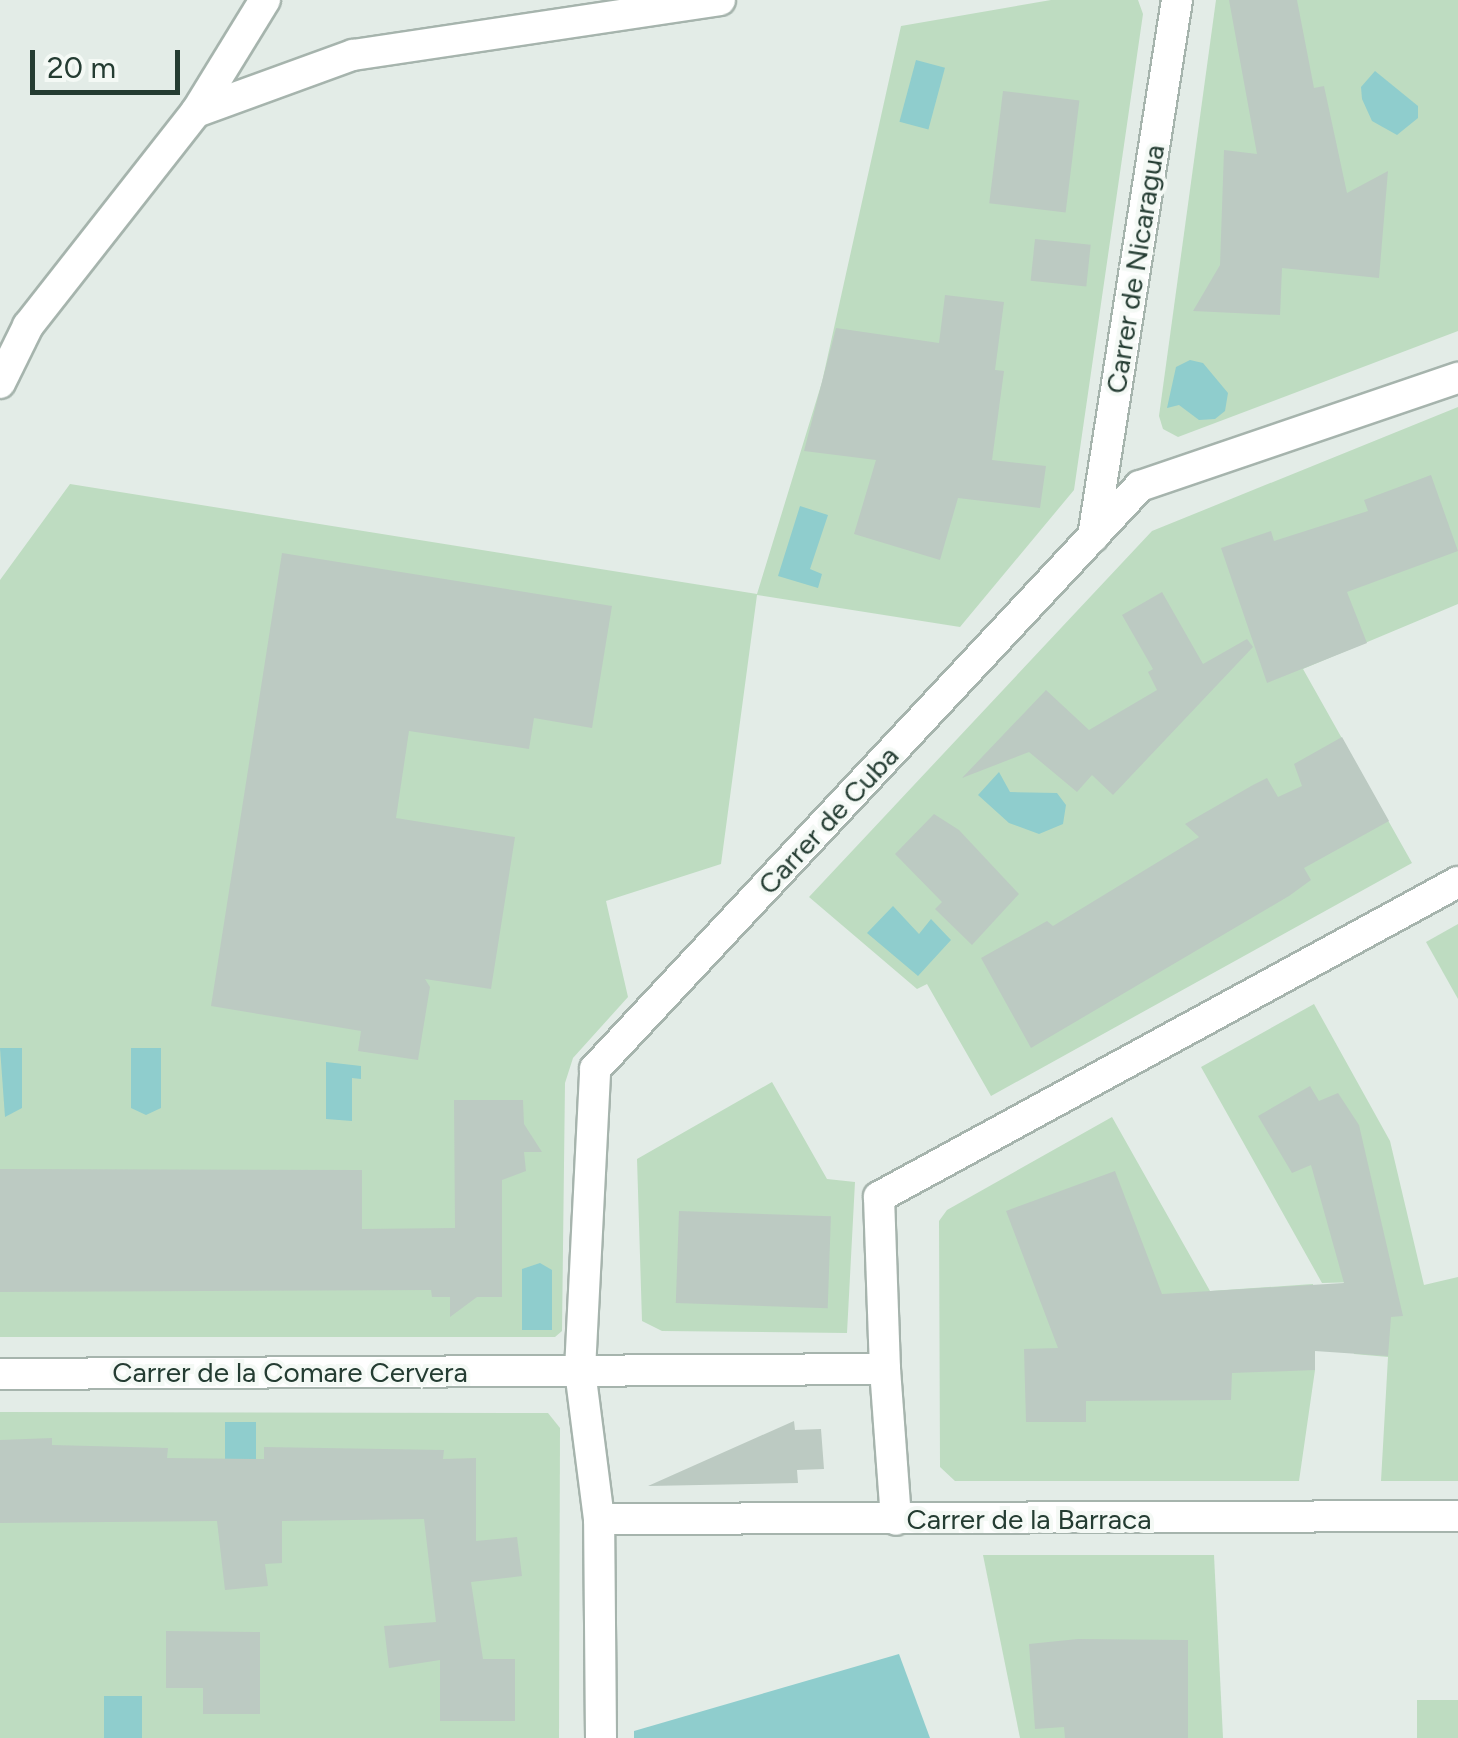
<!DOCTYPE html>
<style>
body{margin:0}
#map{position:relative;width:1458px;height:1738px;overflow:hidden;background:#e3ece7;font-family:Figtree,sans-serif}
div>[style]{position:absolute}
.green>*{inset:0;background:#bedcc1;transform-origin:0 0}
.water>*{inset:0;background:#8fcdcd;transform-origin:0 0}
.building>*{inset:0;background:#bccac2;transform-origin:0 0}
.roads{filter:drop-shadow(2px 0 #a6b4ad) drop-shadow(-2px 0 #a6b4ad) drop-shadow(0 2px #a6b4ad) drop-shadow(0 -2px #a6b4ad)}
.street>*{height:30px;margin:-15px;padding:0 15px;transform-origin:15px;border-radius:15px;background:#fff}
span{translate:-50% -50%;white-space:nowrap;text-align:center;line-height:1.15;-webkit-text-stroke:8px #f4f9f5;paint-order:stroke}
.street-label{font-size:28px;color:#243c32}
.scale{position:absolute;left:30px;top:50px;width:150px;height:45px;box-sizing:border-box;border:5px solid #243c32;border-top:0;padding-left:12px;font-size:30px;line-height:35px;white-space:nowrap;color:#243c32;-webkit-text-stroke:8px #f4f9f5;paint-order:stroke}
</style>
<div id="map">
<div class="green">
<i style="clip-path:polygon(1051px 0,1138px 0,1143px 14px,1074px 490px,960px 627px,757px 595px,721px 864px,606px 901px,628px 997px,573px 1058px,565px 1083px,562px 1331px,555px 1337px,0 1337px,0 580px,70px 484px,757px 594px,822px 382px,901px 26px)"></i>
<i style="clip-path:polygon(1216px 0,1458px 0,1458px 331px,1178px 437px,1163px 429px,1159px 416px)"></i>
<i style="clip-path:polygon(1458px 407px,1458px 604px,1303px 669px,1412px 863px,991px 1096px,927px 984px,917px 989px,809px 897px,1152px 531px)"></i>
<i style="clip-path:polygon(1458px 924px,1458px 999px,1426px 942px)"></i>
<i style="clip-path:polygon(1314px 1004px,1390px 1141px,1424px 1285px,1458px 1277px,1458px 1481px,1381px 1481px,1388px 1357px,1354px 1354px,1358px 1282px,1322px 1283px,1201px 1067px)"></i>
<i style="clip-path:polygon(772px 1082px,827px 1179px,855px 1182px,847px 1333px,662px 1331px,642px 1321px,637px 1159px)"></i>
<i style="clip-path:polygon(1112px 1117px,1210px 1291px,1313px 1284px,1315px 1370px,1299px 1481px,955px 1481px,940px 1467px,939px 1221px,947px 1210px)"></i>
<i style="clip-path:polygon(0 1412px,548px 1413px,560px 1428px,559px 1738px,0 1738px)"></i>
<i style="clip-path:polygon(983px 1555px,1214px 1555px,1223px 1738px,1020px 1738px)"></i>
<i style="left:1458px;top:1700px;width:38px;height:41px;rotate:90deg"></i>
</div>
<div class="water">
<i style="left:916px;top:60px;width:30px;height:64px;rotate:15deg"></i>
<i style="clip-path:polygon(1375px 71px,1418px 106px,1418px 118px,1397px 135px,1372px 121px,1362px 99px,1361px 87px)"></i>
<i style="clip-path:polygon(1190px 360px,1203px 363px,1228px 393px,1225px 411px,1215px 419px,1199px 420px,1179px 405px,1167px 408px,1176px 367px)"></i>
<i style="clip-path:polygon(800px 506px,828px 515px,810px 569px,822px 574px,818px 588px,778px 576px)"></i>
<i style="clip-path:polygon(999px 772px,1010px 792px,1057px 793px,1066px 805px,1063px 824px,1039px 834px,1009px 823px,978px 795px)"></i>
<i style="clip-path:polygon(893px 906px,919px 934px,931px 919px,951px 940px,918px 976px,867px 933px)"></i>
<i style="clip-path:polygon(0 1048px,22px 1048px,22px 1108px,5px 1117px)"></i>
<i style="clip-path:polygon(131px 1048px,161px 1048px,161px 1108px,146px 1115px,131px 1108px)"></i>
<i style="clip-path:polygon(326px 1062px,361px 1066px,361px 1079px,352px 1078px,352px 1121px,326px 1119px)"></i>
<i style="clip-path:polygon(540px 1263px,552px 1270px,552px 1330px,522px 1330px,522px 1269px)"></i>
<i style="left:225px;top:1422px;width:31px;height:60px"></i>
<i style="clip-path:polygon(899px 1654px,930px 1738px,634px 1738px,634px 1731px)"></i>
<i style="left:104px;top:1696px;width:38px;height:42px"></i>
</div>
<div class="building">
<i style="clip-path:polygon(1229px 0,1297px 0,1314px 88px,1324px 86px,1347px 193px,1388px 171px,1379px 278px,1282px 268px,1280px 315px,1193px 311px,1220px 265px,1224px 150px,1257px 154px)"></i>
<i style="left:1003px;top:91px;width:77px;height:113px;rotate:7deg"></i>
<i style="left:1035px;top:239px;width:56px;height:42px;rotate:6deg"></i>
<i style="clip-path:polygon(945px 295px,1004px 302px,995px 370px,1004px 371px,992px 460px,1046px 466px,1040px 508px,958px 498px,940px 560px,854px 534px,876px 460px,804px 451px,836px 328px,939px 343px)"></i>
<i style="clip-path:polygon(1431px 475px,1458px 551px,1347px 592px,1367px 643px,1267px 683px,1221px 548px,1271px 531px,1274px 541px,1368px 511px,1364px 500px)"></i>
<i style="clip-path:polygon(282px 553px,612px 606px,592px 728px,534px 718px,529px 749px,409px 731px,396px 818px,515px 837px,491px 989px,425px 979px,430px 987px,418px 1060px,358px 1051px,361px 1031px,211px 1006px)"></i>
<i style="clip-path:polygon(1162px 592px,1203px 664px,1247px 639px,1253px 647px,1113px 795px,1092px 775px,1077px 792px,1029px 752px,962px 778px,1046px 690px,1089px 730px,1157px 690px,1148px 672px,1153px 669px,1122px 615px)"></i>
<i style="clip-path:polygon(1342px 737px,1389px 821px,1304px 868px,1311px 880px,1289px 896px,1031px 1048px,981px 958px,1047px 921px,1053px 926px,1199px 837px,1185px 824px,1253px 785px,1267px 778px,1278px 797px,1302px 786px,1294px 764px)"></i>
<i style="clip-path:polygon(934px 814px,959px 830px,1019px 894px,972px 945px,935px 909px,942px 902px,895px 854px)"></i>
<i style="clip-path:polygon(1310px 1086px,1319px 1101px,1338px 1093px,1359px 1125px,1403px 1316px,1391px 1317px,1388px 1356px,1315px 1351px,1315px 1370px,1232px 1373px,1231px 1400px,1086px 1401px,1086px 1422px,1026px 1422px,1024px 1349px,1058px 1348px,1006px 1211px,1115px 1171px,1162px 1294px,1344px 1283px,1311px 1165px,1292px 1173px,1258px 1116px)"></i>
<i style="clip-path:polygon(454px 1100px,523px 1100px,524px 1124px,542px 1152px,524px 1152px,526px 1171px,502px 1180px,502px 1297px,477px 1297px,450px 1317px,450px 1297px,432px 1297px,431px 1290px,0 1292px,0 1169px,362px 1170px,362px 1229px,455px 1228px)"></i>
<i style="left:679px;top:1211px;width:152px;height:92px;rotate:2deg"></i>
<i style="clip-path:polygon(794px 1421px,795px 1430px,821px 1429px,824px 1469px,797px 1470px,798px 1483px,648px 1486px)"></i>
<i style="clip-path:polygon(52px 1438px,52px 1445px,168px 1448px,167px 1458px,264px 1459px,264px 1447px,444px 1450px,443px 1459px,476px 1458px,476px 1541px,517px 1537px,522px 1576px,471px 1582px,483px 1659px,515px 1659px,515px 1721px,440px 1721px,440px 1660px,389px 1668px,384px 1626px,436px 1622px,424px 1519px,282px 1521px,282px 1563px,265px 1564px,268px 1586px,225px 1590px,217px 1521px,0 1523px,0 1440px)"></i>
<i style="clip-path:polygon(166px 1631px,260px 1632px,260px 1714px,203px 1714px,203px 1688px,166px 1688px)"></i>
<i style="clip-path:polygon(1078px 1639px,1188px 1640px,1188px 1738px,1065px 1738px,1064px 1727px,1035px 1729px,1029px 1644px)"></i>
</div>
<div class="roads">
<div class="street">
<i style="left:196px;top:112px;width:167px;rotate:-20deg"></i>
<i style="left:353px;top:55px;width:371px;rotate:-8.5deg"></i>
<i style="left:0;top:383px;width:64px;rotate:-63.8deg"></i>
<i style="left:28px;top:326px;width:272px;rotate:-51.9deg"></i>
<i style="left:196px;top:112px;width:132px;rotate:-58.4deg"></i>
<i style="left:1093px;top:537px;width:544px;rotate:-81.11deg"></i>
<i style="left:885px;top:1369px;width:151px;rotate:85.8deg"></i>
<i style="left:0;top:1374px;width:885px;rotate:-0.32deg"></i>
<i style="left:885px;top:1369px;width:172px;rotate:-92deg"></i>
<i style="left:879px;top:1197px;width:659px;rotate:-28.55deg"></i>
<i style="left:599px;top:1519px;width:859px;rotate:-0.2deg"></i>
<i style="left:601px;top:1738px;width:219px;rotate:-90.5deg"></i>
<i style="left:599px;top:1519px;width:150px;rotate:-97.3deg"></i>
<i style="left:580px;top:1370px;width:301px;rotate:-87.1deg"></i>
<i style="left:595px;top:1069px;width:798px;rotate:-46.93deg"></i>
<i style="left:1140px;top:486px;width:336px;rotate:-18.8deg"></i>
</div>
</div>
<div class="street-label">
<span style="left:1135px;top:269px;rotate:-81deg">Carrer de Nicaragua</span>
<span style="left:828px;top:820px;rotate:-47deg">Carrer de Cuba</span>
<span style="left:290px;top:1372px">Carrer de la Comare Cervera</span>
<span style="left:1029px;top:1519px">Carrer de la Barraca</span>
</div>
<div class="scale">20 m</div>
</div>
